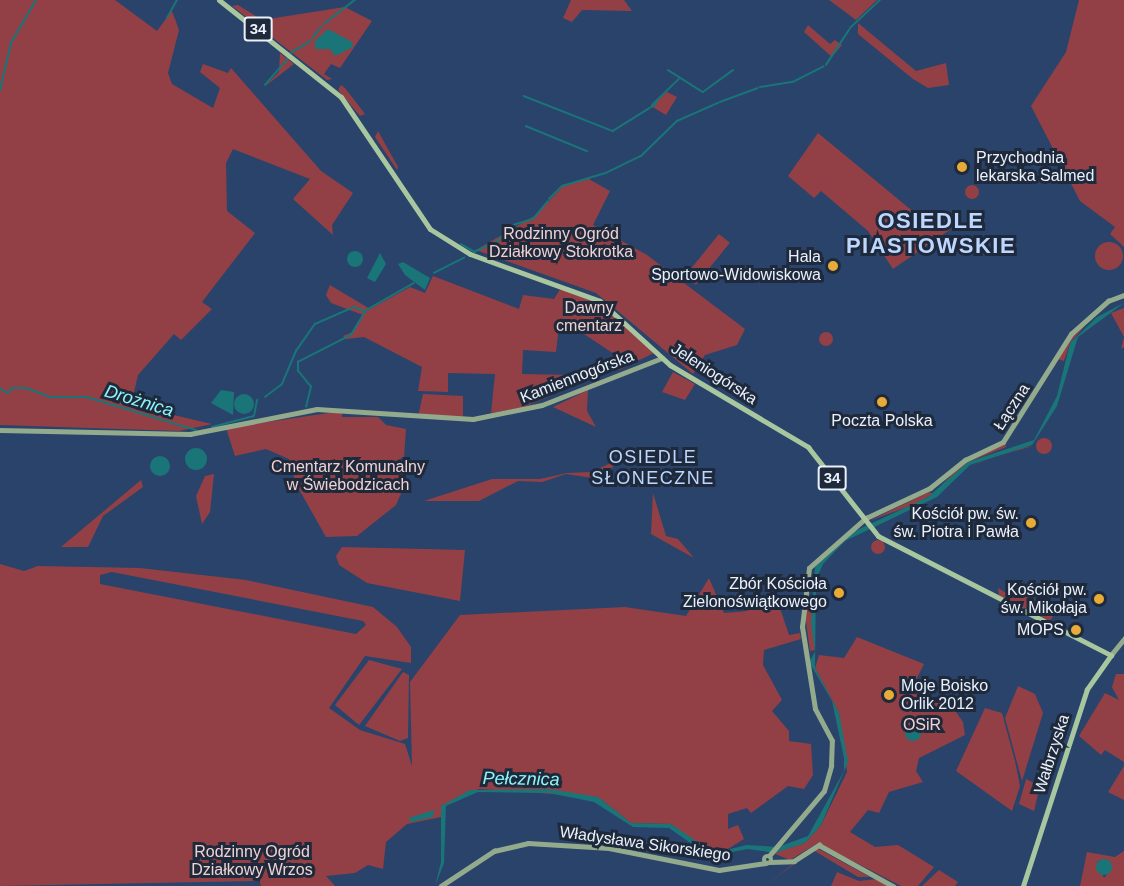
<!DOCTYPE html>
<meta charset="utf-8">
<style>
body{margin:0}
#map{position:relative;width:1124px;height:886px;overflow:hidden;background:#29436b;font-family:Helvetica,sans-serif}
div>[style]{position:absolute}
.green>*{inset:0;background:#924045;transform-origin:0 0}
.round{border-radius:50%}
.water>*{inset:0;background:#197578}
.stream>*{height:1.5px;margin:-0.75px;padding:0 0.75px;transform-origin:0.75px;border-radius:0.75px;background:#197578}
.secondary>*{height:4.5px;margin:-2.25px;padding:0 2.25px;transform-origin:2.25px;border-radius:2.25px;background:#93ab8c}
.secondary>.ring{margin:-2.25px;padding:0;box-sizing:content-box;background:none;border:4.5px solid #93ab8c;border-radius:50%}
.primary>*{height:5px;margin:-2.5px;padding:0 2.5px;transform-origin:2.5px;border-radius:2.5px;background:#a8c79f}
.dots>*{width:16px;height:16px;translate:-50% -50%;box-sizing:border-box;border:3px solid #1e2a3c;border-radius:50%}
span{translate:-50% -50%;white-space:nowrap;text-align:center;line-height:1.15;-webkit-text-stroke:6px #1e2a3c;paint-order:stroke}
.shield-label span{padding:2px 4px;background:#1e2a3c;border:2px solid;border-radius:4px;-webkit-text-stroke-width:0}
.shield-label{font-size:15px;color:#ebf1fb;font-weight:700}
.poi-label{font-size:16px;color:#ebf1fb}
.left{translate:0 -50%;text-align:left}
.right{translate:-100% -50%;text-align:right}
.park-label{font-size:16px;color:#f0d2d2}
.street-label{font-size:16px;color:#ebf1fb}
.water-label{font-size:18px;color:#8cf6f9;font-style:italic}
.neighbourhood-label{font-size:18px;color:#bed7fe;letter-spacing:1.5px}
.district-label{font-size:22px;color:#bed7fe;font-weight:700;letter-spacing:1.5px}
</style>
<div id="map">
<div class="green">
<i style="clip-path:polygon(0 0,115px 0,157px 31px,180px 0,172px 11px,179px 30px,168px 73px,172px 84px,213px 108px,220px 88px,200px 72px,203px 64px,228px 73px,231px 68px,321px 171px,353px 193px,332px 225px,333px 235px,293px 199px,310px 179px,233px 149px,226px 163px,227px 211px,255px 233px,202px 302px,212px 309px,181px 340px,174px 334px,138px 375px,131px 405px,212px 424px,179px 431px,0 425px)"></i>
<i style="clip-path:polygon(571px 0,624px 0,632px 11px,582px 10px,572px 22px,563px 18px)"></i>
<i style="clip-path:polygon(829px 0,877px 0,856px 20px)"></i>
<i style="clip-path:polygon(1079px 0,1124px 0,1124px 247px,1110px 234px,1115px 227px,1080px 201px,1031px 106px,1066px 52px)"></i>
<i style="clip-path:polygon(238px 5px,262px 20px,345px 7px,372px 21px,340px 68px,331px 64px,324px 74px,332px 79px,327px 80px,232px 6px)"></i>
<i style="clip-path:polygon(858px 23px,916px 71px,946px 63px,949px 85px,928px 88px,913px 79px,858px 34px)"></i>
<i style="clip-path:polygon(808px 25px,830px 44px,835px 40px,842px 45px,832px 57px,804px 32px)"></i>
<i style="clip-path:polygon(280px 53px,294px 64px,264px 87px,279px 72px)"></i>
<i style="clip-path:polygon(341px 85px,345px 88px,365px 114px,360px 116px,338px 90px)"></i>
<i style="clip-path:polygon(667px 92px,677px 97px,666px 115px,651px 106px)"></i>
<i style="clip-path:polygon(378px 131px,398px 167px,397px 170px,375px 137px)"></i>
<i style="clip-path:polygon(818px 133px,927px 223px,938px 218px,951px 229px,893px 269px,868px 231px,821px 191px,814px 198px,788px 176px)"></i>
<i style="clip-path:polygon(587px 178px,610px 191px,593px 225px,647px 255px,745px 329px,737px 345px,705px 355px,693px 374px,596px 293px,476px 250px,536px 215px,563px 186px)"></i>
<i class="round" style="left:965px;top:185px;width:14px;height:14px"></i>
<i style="left:719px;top:234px;width:14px;height:54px;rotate:39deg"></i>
<i class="round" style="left:1095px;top:242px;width:28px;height:28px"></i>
<i style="clip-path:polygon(433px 276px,519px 309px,523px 295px,554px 299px,561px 288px,599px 303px,654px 353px,619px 370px,608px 365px,614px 354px,560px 318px,556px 352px,523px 350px,522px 374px,574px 375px,573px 380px,581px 383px,521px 408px,491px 413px,495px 374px,448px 373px,448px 392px,418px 391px,422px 367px,364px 337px,346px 339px,343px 336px,353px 332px,363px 315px,331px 303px,326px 295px,330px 285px,370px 309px,410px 287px,425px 293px)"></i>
<i style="clip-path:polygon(1124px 308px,1124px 347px,1121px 349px,1124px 337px,1111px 313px)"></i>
<i style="clip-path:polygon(1095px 314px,1070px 343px,1064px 361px,1057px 359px,1073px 335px)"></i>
<i class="round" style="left:819px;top:332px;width:14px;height:14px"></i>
<i style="clip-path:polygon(673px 372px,695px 384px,685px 400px,662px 392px)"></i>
<i style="clip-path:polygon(588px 390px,587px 411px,596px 427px,553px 407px)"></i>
<i style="clip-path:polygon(423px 394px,463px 396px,463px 417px,418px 417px)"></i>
<i style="clip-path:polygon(342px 411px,342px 417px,378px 417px,386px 425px,406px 429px,404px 457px,397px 460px,406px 462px,403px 489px,396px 505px,357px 536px,326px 537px,296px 484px,289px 459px,266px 449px,235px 456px,226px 428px)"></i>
<i class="round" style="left:1036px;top:438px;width:16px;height:16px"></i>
<i style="clip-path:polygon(1005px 443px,1006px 447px,968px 462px,933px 494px,963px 463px)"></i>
<i style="clip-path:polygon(1033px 446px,989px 458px,966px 470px,999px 452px)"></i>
<i style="clip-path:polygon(622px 458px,600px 479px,566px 474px,542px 482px,518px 481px,479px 501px,424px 501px,492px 479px,540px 479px,567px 473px,591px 472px)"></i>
<i style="clip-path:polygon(214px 474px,210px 512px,202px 524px,196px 496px,205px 476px)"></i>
<i style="clip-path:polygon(141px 480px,143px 487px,103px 516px,88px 547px,61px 547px)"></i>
<i style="clip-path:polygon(929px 492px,933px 494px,915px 504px,869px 521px)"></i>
<i style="clip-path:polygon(653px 493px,666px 536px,678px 539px,694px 558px,651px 534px)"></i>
<i class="round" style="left:871px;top:540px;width:14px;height:14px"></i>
<i style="clip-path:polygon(342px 547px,465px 550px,460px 601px,367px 583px,339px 565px,336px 556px)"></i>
<i style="clip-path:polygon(evenodd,0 564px,24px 571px,38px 566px,140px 568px,246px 580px,373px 607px,397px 627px,411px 647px,411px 663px,365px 656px,329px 708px,360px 730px,405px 744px,412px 766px,410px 682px,460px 615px,625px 607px,686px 616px,709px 578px,724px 613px,747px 611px,765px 595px,781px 611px,789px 635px,800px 633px,801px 639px,764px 650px,763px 665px,782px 700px,772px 711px,789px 731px,789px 741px,811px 744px,813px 775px,804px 789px,788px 786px,751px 813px,747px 808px,728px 814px,728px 829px,738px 825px,744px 839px,723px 852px,707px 852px,671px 824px,631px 823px,598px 797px,479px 789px,441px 806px,441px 817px,407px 824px,386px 842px,383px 869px,368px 865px,355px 873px,326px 876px,335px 886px,261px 886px,259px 881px,0 886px,0 564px,112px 572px,363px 621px,366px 625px,356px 634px,100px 584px,100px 575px,112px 572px)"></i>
<i style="clip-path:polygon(998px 588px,1013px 597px,1020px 589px,1055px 613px,1050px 621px,999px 595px)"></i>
<i style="clip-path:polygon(803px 599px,812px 599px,815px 650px,810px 651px)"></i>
<i style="clip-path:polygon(857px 637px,924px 664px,911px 690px,952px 706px,963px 722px,965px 735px,919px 758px,916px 771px,923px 782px,889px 792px,879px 813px,868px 810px,850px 832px,875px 847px,898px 845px,934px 867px,918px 886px,901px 886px,818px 843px,790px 860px,773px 853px,805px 843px,821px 825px,847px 772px,839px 713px,815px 668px,819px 655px,844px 658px)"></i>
<i style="clip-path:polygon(369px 660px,402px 669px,359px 725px,335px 705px)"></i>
<i style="clip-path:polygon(403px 672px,409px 675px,408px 738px,400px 741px,365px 726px)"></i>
<i style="clip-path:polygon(1116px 674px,1124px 674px,1124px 762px,1105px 750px,1101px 755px,1079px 736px,1105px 693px,1119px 700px,1112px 687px)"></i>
<i style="clip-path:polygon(1018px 686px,1035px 694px,1043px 713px,1022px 781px,1005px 718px)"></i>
<i style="clip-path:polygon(985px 708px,1002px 713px,1015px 761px,1020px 786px,1012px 811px,956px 771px)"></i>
<i style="clip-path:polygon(1124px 766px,1124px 800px,1108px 792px)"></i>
<i style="clip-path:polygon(1026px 779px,1040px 786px,1034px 811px,1019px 804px)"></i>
<i style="clip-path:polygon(815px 847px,870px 877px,858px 877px,813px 850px,765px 886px)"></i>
<i style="clip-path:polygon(evenodd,1124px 851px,1124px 886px,1080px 886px,1087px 852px,1115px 857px,1124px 851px,1100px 860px,1111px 870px,1104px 878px,1097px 862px,1100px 860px)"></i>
<i style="clip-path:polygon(939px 870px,958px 882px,955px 886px,922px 886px)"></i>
<i style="clip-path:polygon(837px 872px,859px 881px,877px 879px,891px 886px,831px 886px)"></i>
</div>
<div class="water">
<i style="clip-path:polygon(328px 29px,352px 42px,353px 47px,335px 56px,330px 49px,315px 49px,315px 41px)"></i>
<i class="round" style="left:347px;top:251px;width:16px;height:16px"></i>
<i style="clip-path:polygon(380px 253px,386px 264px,375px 282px,367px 278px)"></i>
<i style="clip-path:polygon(403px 262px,430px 278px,425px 290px,405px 275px,398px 264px)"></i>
<i style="clip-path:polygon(1124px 303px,1078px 337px,1057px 406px,1032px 445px,970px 465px,937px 497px,845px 541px,823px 564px,816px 580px,815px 668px,839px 713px,848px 762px,821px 825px,805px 843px,775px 853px,748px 849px,709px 856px,669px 828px,633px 827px,594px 802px,549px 793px,478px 792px,446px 806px,444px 863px,435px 886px,441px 862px,441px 806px,470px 790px,549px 789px,598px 797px,631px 823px,671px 824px,714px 853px,747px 845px,778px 847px,808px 836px,844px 771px,844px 758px,832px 701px,809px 662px,815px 652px,811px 624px,815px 567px,853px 532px,928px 497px,968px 462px,1034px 440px,1057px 396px,1070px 343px,1097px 317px)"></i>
<i style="clip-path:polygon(221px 390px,234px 392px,233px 415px,211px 403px)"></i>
<i class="round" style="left:234px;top:394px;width:20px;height:20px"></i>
<i class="round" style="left:185px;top:448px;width:22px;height:22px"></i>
<i class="round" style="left:150px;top:456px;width:20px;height:20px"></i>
<i class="round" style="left:905px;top:725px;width:16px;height:16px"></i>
<i style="clip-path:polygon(434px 810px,433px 817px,410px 822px,409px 818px)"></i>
<i class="round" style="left:1096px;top:859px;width:16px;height:16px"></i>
</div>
<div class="stream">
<i style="left:167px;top:18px;width:21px;rotate:-61deg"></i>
<i style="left:324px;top:24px;width:39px;rotate:-38deg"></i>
<i style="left:850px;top:28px;width:41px;rotate:-43deg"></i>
<i style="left:312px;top:39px;width:15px;rotate:-53deg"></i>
<i style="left:291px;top:53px;width:22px;rotate:-32deg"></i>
<i style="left:826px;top:65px;width:42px;rotate:-56.7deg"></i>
<i style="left:668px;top:70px;width:41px;rotate:32.2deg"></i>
<i style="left:703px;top:92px;width:37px;rotate:-36deg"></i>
<i style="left:265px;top:85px;width:37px;rotate:-49deg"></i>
<i style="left:760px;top:87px;width:33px;rotate:-9deg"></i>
<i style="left:793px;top:82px;width:34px;rotate:-27deg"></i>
<i style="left:0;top:91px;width:49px;rotate:-77.1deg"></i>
<i style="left:11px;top:43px;width:50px;rotate:-59.8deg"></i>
<i style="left:524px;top:96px;width:96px;rotate:21.5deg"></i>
<i style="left:613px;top:131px;width:51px;rotate:-32.1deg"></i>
<i style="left:720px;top:102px;width:40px;rotate:-20.2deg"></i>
<i style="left:652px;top:105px;width:37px;rotate:-44deg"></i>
<i style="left:526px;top:126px;width:66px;rotate:22.3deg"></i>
<i style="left:549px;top:199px;width:18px;rotate:-45deg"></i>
<i style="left:562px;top:186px;width:46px;rotate:-16.5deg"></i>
<i style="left:606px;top:173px;width:39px;rotate:-26deg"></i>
<i style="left:641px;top:156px;width:50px;rotate:-44.2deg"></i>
<i style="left:677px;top:121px;width:45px;rotate:-23.7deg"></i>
<i style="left:461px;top:244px;width:16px;rotate:30deg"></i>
<i style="left:474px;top:252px;width:26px;rotate:-25deg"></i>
<i style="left:498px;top:241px;width:19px;rotate:-51deg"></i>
<i style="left:510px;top:226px;width:24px;rotate:-17deg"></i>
<i style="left:533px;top:219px;width:23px;rotate:-50deg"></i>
<i style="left:434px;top:273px;width:34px;rotate:-27deg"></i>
<i style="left:0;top:388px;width:9px;rotate:32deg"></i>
<i style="left:8px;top:393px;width:6px;rotate:-51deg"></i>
<i style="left:12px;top:388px;width:14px"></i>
<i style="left:26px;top:388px;width:27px;rotate:20deg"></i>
<i style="left:51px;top:397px;width:36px"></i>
<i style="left:87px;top:397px;width:114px;rotate:16.8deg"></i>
<i style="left:265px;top:397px;width:21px;rotate:-37deg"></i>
<i style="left:282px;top:384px;width:36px;rotate:-67deg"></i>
<i style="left:296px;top:351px;width:33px;rotate:-55deg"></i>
<i style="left:315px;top:324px;width:43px;rotate:-23.6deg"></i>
<i style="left:354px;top:307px;width:12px;rotate:20deg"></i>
<i style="left:365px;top:311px;width:56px;rotate:-29.7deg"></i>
<i style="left:306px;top:407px;width:21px;rotate:-76deg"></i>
<i style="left:311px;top:387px;width:21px;rotate:-129deg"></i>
<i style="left:298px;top:371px;width:9px;rotate:-90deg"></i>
<i style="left:298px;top:362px;width:59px;rotate:-27deg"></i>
<i style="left:351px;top:335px;width:27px;rotate:-59deg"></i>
<i style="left:212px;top:427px;width:43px;rotate:-14.7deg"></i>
<i style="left:254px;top:416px;width:16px;rotate:-79deg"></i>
</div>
<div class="secondary">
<i style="left:0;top:430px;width:190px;rotate:1.2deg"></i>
<i style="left:190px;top:434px;width:129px;rotate:-11.1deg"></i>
<i style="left:317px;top:409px;width:156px;rotate:3.7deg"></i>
<i style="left:473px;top:419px;width:70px;rotate:-11.5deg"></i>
<i style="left:542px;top:405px;width:129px;rotate:-21.4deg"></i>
<i style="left:1111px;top:655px;width:21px;rotate:-51deg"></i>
<i style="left:769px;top:856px;width:85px;rotate:-49.8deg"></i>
<i style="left:824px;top:791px;width:26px;rotate:-74deg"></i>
<i style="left:831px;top:766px;width:25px;rotate:-88deg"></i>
<i style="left:832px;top:741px;width:36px;rotate:-118deg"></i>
<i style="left:815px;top:709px;width:83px;rotate:-99deg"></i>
<i style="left:802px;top:627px;width:59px;rotate:-83.2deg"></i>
<i style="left:809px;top:568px;width:76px;rotate:-41.3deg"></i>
<i style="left:866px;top:518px;width:71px;rotate:-25.1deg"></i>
<i style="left:930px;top:488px;width:45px;rotate:-38.7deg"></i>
<i style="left:965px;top:460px;width:42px;rotate:-25.3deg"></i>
<i style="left:1003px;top:442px;width:128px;rotate:-57.8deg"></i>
<i style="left:1071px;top:334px;width:50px;rotate:-41.7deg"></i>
<i style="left:1108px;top:301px;width:17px;rotate:-21deg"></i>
<i class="ring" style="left:764.5px;top:856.5px;width:2.5px;height:2.5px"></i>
<i style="left:770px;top:862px;width:24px;rotate:-2deg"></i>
<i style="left:794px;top:861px;width:30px;rotate:-33deg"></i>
<i style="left:819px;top:845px;width:85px;rotate:29deg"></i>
<i style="left:441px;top:886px;width:64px;rotate:-33.4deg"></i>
<i style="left:494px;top:851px;width:35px;rotate:-13deg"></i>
<i style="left:528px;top:843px;width:81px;rotate:3.5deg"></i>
<i style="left:609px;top:848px;width:112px;rotate:11.3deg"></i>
<i style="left:719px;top:870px;width:48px;rotate:-8.5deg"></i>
</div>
<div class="primary">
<i style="left:219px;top:0;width:156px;rotate:38.5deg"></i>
<i style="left:341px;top:97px;width:159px;rotate:56deg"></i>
<i style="left:430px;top:229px;width:47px;rotate:32deg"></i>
<i style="left:470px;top:254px;width:138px;rotate:19.9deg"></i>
<i style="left:600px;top:301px;width:95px;rotate:42.4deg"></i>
<i style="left:670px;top:365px;width:161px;rotate:30.7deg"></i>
<i style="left:808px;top:447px;width:113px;rotate:51.8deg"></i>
<i style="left:878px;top:536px;width:262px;rotate:27.1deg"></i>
<i style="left:1111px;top:655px;width:42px;rotate:125.2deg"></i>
<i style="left:1087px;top:689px;width:207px;rotate:108deg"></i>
</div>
<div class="dots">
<i style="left:962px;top:167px;background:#e9ab38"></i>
<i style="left:833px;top:266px;background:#e9ab38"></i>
<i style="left:882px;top:402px;background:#e9ab38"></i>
<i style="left:1031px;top:523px;background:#e9ab38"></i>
<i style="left:839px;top:593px;background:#e9ab38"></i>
<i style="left:1099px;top:599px;background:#e9ab38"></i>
<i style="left:1076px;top:630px;background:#e9ab38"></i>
<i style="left:889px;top:695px;background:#e9ab38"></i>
</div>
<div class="shield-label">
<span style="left:258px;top:29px">34</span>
<span style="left:832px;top:478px">34</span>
</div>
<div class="poi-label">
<span class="left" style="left:976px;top:167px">Przychodnia<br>lekarska Salmed</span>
<span class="right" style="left:821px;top:266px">Hala<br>Sportowo-Widowiskowa</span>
<span style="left:882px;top:421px">Poczta Polska</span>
<span class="right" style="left:1019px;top:523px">Kościół pw. św.<br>św. Piotra i Pawła</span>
<span class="right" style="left:827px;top:593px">Zbór Kościoła<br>Zielonoświątkowego</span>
<span class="right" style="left:1087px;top:599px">Kościół pw.<br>św. Mikołaja</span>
<span class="right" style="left:1064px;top:630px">MOPS</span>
<span class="left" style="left:901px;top:695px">Moje Boisko<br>Orlik 2012</span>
</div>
<div class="park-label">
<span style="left:561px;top:243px">Rodzinny Ogród<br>Działkowy Stokrotka</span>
<span style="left:589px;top:317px">Dawny<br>cmentarz</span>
<span style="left:348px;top:476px">Cmentarz Komunalny<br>w Świebodzicach</span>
<span style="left:922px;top:725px">OSiR</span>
<span style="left:252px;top:861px">Rodzinny Ogród<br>Działkowy Wrzos</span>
</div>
<div class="street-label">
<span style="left:714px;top:374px;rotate:33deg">Jeleniogórska</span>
<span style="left:577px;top:377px;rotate:-21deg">Kamiennogórska</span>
<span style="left:1012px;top:407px;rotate:-57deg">Łączna</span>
<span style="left:1052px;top:754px;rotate:-72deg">Wałbrzyska</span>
<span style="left:645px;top:844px;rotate:8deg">Władysława Sikorskiego</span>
</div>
<div class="water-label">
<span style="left:139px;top:401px;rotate:17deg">Drożnica</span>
<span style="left:521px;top:779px;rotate:1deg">Pełcznica</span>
</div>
<div class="neighbourhood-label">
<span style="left:653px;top:468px">OSIEDLE<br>SŁONECZNE</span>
</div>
<div class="district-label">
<span style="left:931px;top:233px">OSIEDLE<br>PIASTOWSKIE</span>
</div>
</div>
